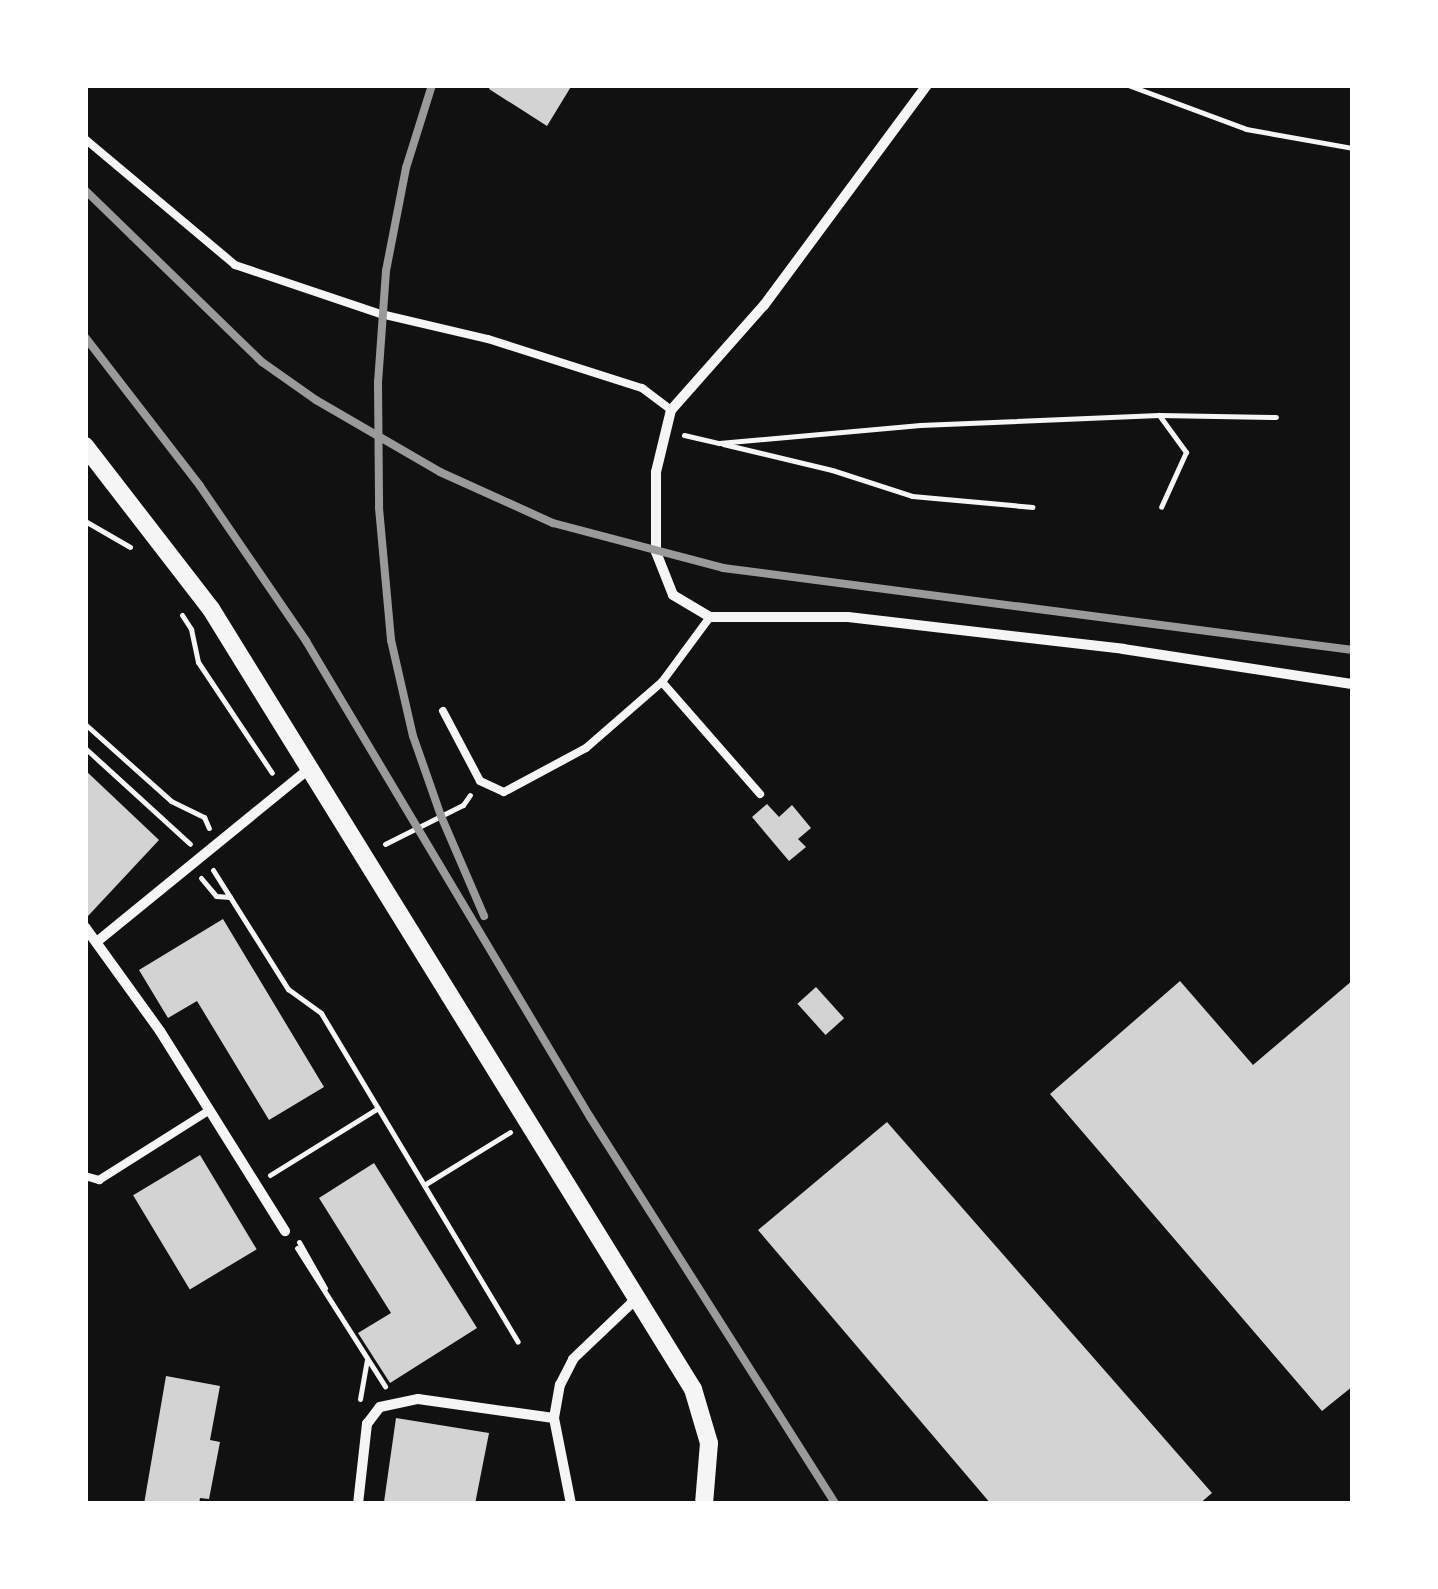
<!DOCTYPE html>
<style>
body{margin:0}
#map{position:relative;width:1438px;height:1589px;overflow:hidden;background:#111;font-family:"IBM Plex Serif",serif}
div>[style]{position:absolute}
.building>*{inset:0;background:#d3d3d3;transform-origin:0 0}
.path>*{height:5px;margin:-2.5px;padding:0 2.5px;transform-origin:2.5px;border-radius:2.5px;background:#f5f5f5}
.service>*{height:8px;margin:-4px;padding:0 4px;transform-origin:4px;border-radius:4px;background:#f5f5f5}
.minor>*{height:10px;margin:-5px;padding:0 5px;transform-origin:5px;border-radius:5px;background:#f5f5f5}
.tertiary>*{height:18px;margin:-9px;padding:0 9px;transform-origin:9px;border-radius:9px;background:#f5f5f5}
.rail>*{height:8px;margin:-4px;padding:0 4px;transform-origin:4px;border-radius:4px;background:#9a9a9a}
span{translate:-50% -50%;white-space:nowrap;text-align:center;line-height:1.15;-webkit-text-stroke:10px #fff;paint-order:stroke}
.frame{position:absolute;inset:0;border:88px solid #fff;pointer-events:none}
</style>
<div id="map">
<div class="building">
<i style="clip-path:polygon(491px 85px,572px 85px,547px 126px,489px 89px)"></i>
<i style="clip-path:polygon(85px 770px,159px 840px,88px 916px,85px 913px)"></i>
<i style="clip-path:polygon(767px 804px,779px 817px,792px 805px,811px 828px,798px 839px,806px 847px,789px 861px,752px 817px)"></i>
<i style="clip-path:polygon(223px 919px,324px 1087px,269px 1120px,197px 1001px,168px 1018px,139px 970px)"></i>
<i style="clip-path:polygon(1353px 980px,1353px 1386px,1322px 1411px,1050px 1094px,1180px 981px,1253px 1065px)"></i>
<i style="left:816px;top:987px;width:42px;height:25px;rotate:48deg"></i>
<i style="clip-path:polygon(887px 1122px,1212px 1493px,1199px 1504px,991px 1504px,758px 1230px)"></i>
<i style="left:200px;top:1155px;width:110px;height:78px;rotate:59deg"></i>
<i style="clip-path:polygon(374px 1163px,477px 1328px,390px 1383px,358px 1333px,391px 1313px,319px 1198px)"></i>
<i style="clip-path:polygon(166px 1376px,220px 1386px,210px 1440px,220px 1442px,209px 1499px,200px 1498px,199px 1504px,144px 1504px)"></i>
<i style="clip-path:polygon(396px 1418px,489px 1433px,475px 1504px,384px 1502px)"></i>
</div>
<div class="path">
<i style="left:1128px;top:85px;width:126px;rotate:20.4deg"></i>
<i style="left:1246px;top:129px;width:109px;rotate:10.1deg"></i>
<i style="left:1159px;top:415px;width:46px;rotate:53.9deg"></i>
<i style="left:1186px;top:452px;width:60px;rotate:114.4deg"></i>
<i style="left:684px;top:435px;width:36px;rotate:13deg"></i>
<i style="left:719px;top:443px;width:202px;rotate:-5.1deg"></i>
<i style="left:920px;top:425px;width:239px;rotate:-2.4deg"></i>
<i style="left:1159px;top:415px;width:117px;rotate:1deg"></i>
<i style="left:723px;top:444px;width:112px;rotate:13.4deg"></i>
<i style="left:832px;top:470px;width:84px;rotate:18deg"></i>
<i style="left:912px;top:496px;width:121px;rotate:5.2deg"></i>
<i style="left:85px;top:521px;width:52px;rotate:30deg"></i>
<i style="left:182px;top:615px;width:17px;rotate:57deg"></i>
<i style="left:191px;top:629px;width:34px;rotate:78deg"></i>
<i style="left:198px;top:662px;width:133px;rotate:56.3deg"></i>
<i style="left:85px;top:724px;width:115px;rotate:41.8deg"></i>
<i style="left:171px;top:801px;width:37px;rotate:26deg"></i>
<i style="left:204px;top:817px;width:12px;rotate:66deg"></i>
<i style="left:85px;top:748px;width:142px;rotate:42.4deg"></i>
<i style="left:385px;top:844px;width:87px;rotate:-26.6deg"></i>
<i style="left:463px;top:805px;width:12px;rotate:-55deg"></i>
<i style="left:213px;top:870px;width:141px;rotate:57.8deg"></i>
<i style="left:288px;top:989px;width:41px;rotate:36deg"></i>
<i style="left:321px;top:1013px;width:383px;rotate:59.1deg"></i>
<i style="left:201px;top:878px;width:23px;rotate:50deg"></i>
<i style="left:216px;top:896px;width:14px;rotate:4deg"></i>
<i style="left:270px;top:1175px;width:127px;rotate:-31.8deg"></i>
<i style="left:424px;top:1185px;width:101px;rotate:-31.6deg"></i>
<i style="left:299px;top:1242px;width:53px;rotate:60.5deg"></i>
<i style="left:297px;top:1248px;width:164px;rotate:57.5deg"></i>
<i style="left:360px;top:1399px;width:39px;rotate:-80deg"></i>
</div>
<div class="service">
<i style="left:85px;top:139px;width:196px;rotate:40deg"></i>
<i style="left:235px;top:265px;width:154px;rotate:18.6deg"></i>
<i style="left:381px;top:314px;width:110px;rotate:13.2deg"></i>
<i style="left:488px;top:339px;width:162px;rotate:17.7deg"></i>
<i style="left:642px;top:388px;width:36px;rotate:37deg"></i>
<i style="left:662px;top:682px;width:149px;rotate:48.8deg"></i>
<i style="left:443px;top:711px;width:79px;rotate:62.1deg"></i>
<i style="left:480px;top:781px;width:26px;rotate:25deg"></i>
<i style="left:504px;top:792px;width:93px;rotate:-28.2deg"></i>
<i style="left:586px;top:748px;width:101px;rotate:-41deg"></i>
<i style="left:662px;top:682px;width:81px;rotate:-53.6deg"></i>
<i style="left:85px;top:1176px;width:15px;rotate:16deg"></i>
<i style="left:99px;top:1180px;width:129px;rotate:-32.3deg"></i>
</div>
<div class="minor">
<i style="left:927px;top:85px;width:274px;rotate:126.5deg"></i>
<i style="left:764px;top:305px;width:140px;rotate:131.5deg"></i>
<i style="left:671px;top:410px;width:64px;rotate:103.6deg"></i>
<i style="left:656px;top:472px;width:80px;rotate:90deg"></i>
<i style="left:656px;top:552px;width:46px;rotate:68.4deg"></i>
<i style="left:673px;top:595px;width:43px;rotate:30.7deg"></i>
<i style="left:710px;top:617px;width:138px"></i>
<i style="left:848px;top:617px;width:277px;rotate:6.6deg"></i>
<i style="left:1123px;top:649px;width:233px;rotate:8.7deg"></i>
<i style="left:85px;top:927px;width:128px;rotate:54.2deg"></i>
<i style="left:160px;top:1031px;width:236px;rotate:58deg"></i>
<i style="left:99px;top:940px;width:272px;rotate:-39.2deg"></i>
<i style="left:358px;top:1504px;width:81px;rotate:-83.6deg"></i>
<i style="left:367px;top:1424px;width:21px;rotate:-53deg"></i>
<i style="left:380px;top:1407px;width:39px;rotate:-12deg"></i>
<i style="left:418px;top:1399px;width:137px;rotate:8deg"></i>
<i style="left:571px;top:1504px;width:88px;rotate:-101.2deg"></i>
<i style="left:554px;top:1418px;width:34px;rotate:-80deg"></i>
<i style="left:560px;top:1385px;width:29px;rotate:-63deg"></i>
<i style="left:573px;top:1359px;width:90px;rotate:-43.6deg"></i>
</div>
<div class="tertiary">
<i style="left:85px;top:446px;width:206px;rotate:52.3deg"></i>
<i style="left:211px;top:609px;width:917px;rotate:58.29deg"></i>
<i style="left:693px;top:1389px;width:56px;rotate:73.5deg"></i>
<i style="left:709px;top:1443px;width:61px;rotate:94.7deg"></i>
</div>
<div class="rail">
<i style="left:432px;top:85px;width:87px;rotate:107.4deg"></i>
<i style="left:406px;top:168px;width:105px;rotate:101deg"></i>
<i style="left:386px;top:271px;width:111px;rotate:94.1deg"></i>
<i style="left:378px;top:382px;width:126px;rotate:89.5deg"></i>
<i style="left:379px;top:508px;width:133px;rotate:84.8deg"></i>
<i style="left:391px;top:640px;width:98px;rotate:77.1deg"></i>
<i style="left:413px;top:736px;width:85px;rotate:70.7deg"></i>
<i style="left:441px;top:816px;width:109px;rotate:66.7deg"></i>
<i style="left:85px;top:190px;width:247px;rotate:44.2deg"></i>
<i style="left:262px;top:362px;width:66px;rotate:35.1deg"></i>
<i style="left:316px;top:400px;width:143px;rotate:30.1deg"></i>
<i style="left:440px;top:472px;width:124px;rotate:24.3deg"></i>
<i style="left:553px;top:523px;width:176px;rotate:14.8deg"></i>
<i style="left:723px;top:568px;width:635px;rotate:7.42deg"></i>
<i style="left:85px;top:337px;width:188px;rotate:52.3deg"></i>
<i style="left:200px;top:486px;width:188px;rotate:55.6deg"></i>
<i style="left:306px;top:641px;width:554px;rotate:59.18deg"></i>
<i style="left:590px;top:1117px;width:459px;rotate:57.6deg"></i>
</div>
<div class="frame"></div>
</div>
